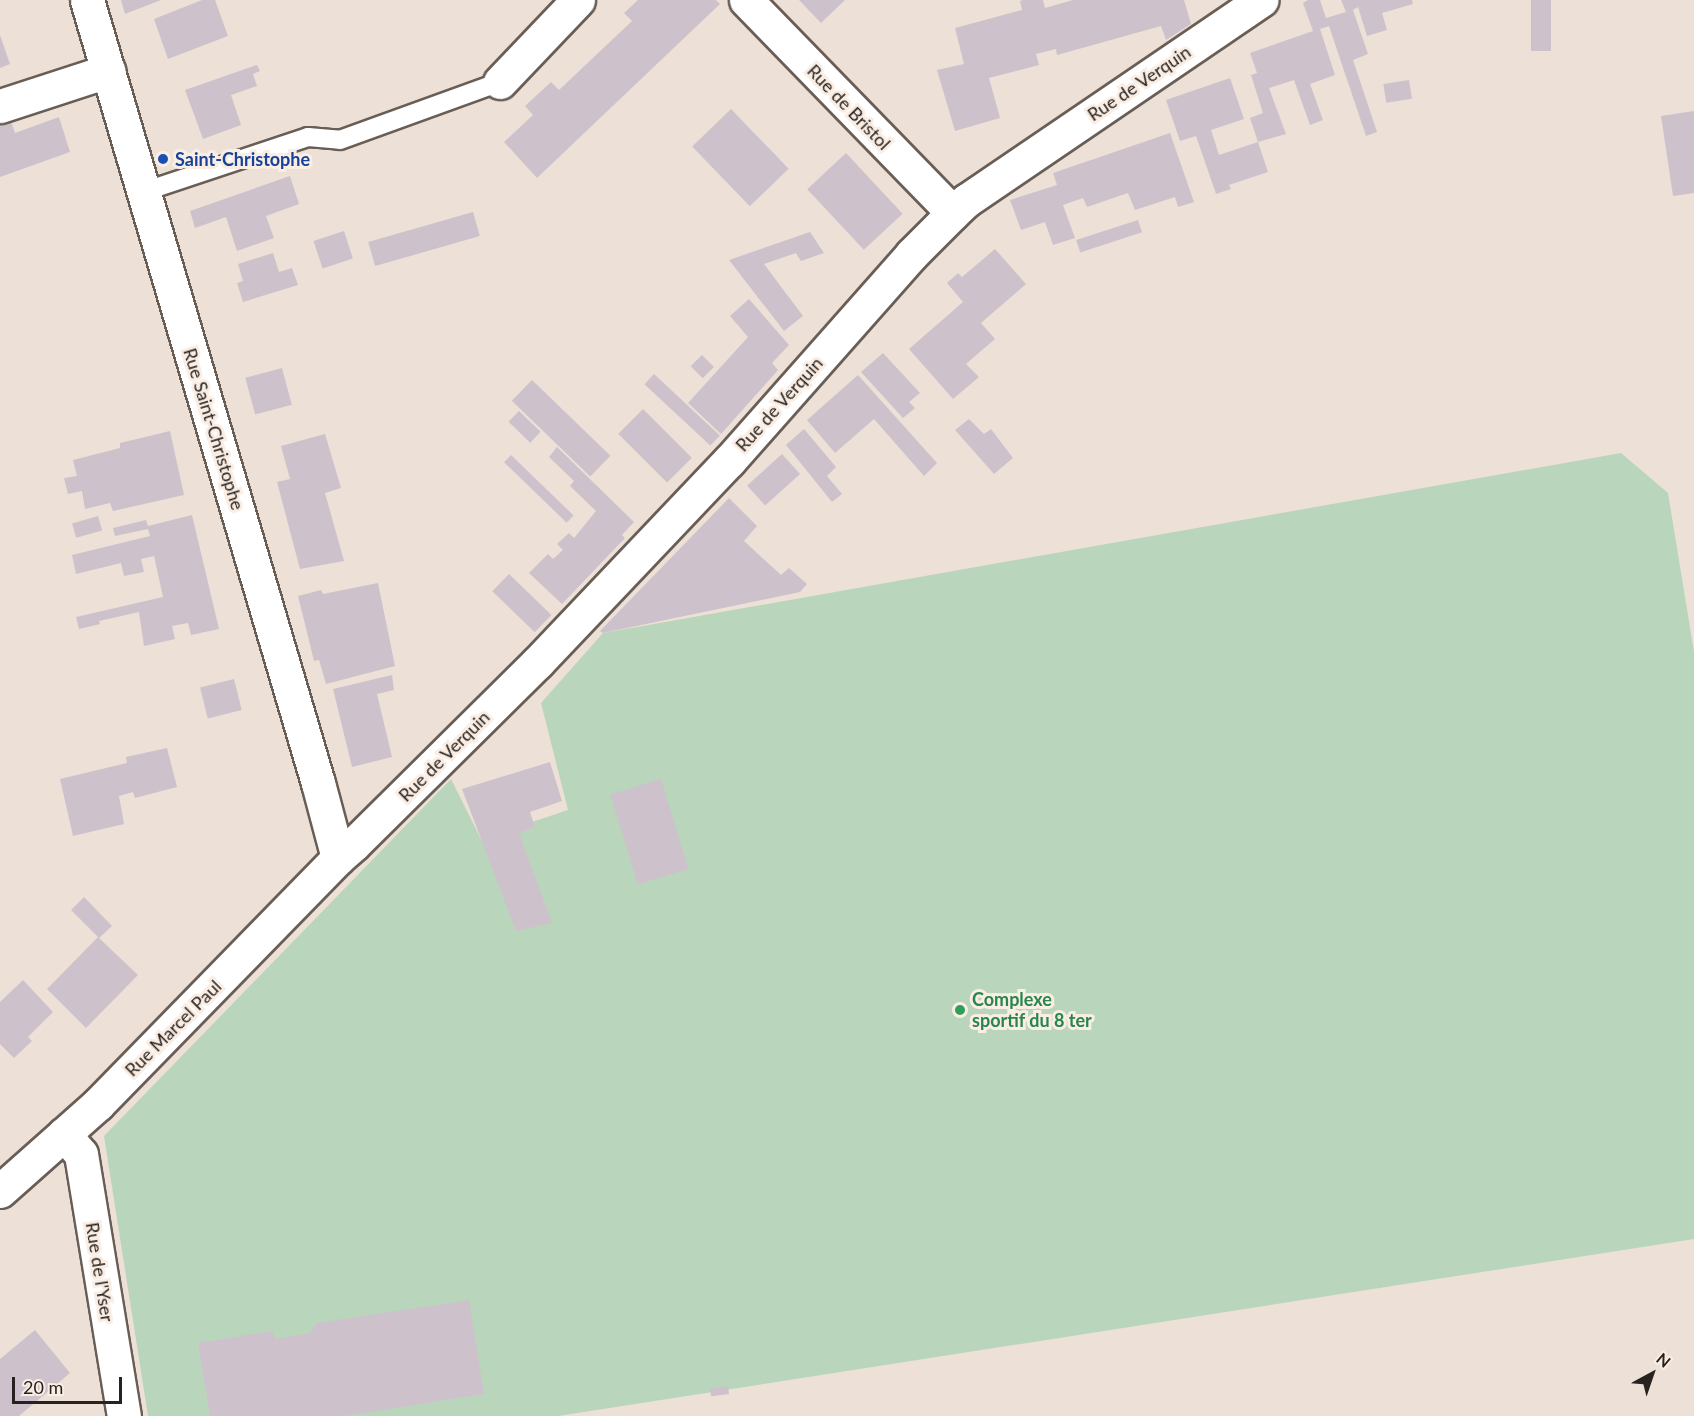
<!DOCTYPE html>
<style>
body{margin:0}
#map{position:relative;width:1694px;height:1416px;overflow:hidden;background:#ede0d6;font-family:Lato,sans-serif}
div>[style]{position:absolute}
.green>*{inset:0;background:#b9d5bb}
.building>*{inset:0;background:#cdc2cc;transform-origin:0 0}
.roads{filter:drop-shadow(2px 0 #695e56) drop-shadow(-2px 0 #695e56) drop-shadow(0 2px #695e56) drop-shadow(0 -2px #695e56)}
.service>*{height:18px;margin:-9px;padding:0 9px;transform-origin:9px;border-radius:9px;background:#fff}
.minor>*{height:33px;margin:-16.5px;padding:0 16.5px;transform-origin:16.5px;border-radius:16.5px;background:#fff}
.tertiary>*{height:33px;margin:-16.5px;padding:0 16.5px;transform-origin:16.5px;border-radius:16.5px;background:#fff}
.dots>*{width:16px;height:16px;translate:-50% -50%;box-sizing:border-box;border:3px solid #faede4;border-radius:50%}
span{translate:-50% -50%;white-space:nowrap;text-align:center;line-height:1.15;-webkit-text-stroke:6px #faede4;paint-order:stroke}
.street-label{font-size:18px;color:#27221f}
.transit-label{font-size:18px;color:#164399;font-weight:700}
.left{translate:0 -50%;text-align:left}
.leisure-label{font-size:18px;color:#27864d;font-weight:700}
.north{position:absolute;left:1622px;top:1344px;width:60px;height:60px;-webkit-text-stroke:4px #faede4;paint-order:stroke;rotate:40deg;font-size:16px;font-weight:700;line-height:24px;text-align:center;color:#27221f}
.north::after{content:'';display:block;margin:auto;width:21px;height:27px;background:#27221f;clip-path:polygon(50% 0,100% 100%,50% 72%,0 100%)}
.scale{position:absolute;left:12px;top:1377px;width:110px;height:27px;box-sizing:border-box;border:3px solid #27221f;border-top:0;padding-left:8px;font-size:18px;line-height:21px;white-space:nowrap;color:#27221f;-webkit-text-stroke:4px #faede4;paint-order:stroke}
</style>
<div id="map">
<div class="green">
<i style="clip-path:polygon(1621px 453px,1668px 493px,1694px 652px,1694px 1239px,558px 1416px,148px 1416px,104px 1136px,451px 779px,481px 839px,568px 810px,541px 703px,603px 633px)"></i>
</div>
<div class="building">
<i style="clip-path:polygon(121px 0,161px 0,125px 14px)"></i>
<i style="clip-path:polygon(202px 0,215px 0,228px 36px,168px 59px,154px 19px)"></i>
<i style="clip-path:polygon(638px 0,716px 0,720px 4px,537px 178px,504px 142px,533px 115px,525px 106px,551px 82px,559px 90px,632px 21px,624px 13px)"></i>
<i style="clip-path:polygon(799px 0,845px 0,821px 23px)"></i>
<i style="clip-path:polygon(1023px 0,1043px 0,1045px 8px,1073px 0,1184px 0,1191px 24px,1166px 40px,1161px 26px,1057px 55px,1056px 49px,1036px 54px,1039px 65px,989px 78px,1000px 118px,955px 131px,937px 70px,964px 64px,955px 28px,1022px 10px,1020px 1px)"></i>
<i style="clip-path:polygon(1308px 0,1320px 0,1326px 18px,1346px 12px,1341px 0,1412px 0,1413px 4px,1382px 13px,1387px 30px,1367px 36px,1358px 7px,1353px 10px,1368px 54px,1353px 60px,1377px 132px,1366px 136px,1329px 26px,1320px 29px,1335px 75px,1310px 84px,1323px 120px,1310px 125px,1294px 80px,1269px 88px,1286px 134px,1258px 142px,1250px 118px,1263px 113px,1251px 75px,1257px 73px,1250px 53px,1313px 31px,1303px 3px)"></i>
<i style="left:1531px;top:0;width:20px;height:51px"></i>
<i style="clip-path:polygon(0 35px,10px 64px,0 68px)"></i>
<i style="clip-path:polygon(257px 65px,260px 71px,253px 74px,257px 86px,231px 95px,241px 125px,203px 139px,185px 90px)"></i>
<i style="clip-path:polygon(1230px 78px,1244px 119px,1211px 130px,1219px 155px,1258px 142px,1268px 172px,1229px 185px,1231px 189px,1216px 194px,1196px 136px,1180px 141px,1166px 100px)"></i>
<i style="left:1409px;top:80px;width:19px;height:26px;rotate:81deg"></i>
<i style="left:731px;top:109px;width:83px;height:54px;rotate:46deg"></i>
<i style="clip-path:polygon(1694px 111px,1694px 193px,1673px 196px,1661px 116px)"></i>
<i style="clip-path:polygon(59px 117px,70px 152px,0 177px,0 125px,11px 122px,15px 133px)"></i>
<i style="clip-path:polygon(1170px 133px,1194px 202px,1178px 207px,1175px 197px,1135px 210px,1128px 193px,1087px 207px,1083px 198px,1063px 205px,1075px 238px,1053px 245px,1045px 222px,1021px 230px,1010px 200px,1057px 185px,1053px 173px)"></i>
<i style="left:846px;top:153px;width:83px;height:53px;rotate:47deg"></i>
<i style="clip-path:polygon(290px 176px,299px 204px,266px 216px,274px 238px,237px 251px,226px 217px,195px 228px,190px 211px)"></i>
<i style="left:473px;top:212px;width:25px;height:109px;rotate:74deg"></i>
<i style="left:1138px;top:220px;width:13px;height:65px;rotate:72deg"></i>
<i style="left:344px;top:231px;width:29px;height:32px;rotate:72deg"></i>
<i style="clip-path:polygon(810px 232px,824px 253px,801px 261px,796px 253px,764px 264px,803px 316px,784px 331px,729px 260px)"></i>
<i style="clip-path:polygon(995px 249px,1026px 284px,981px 323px,995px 339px,966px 364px,979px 377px,953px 399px,909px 349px,963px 302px,947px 283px,958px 273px,962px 277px)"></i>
<i style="clip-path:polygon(273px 253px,279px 272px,292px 268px,298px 285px,243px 302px,237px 283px,243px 281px,238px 264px)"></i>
<i style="clip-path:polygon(749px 299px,789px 345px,772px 363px,778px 370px,721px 434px,688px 403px,748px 337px,730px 316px)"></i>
<i style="clip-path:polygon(883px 353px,920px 393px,909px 402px,915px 408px,903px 418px,861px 372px)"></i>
<i style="left:702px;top:355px;width:17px;height:16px;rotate:45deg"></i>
<i style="left:282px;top:368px;width:38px;height:38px;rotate:75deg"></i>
<i style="left:654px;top:374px;width:90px;height:14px;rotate:43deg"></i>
<i style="clip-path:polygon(858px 375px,937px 463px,924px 476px,874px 419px,835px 453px,807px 420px)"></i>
<i style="left:532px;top:380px;width:109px;height:29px;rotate:44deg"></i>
<i style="left:643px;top:409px;width:69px;height:35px;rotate:45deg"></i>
<i style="left:519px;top:411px;width:30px;height:15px;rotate:44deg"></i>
<i style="clip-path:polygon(969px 419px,984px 434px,991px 429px,1013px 458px,994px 474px,955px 430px)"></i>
<i style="clip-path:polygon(804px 429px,836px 467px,827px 476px,842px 494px,832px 502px,786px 445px)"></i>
<i style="clip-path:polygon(170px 431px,184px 495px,113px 511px,110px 503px,85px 509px,82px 491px,68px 494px,64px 478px,77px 476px,73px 460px,120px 448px,120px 443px)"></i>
<i style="clip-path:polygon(325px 434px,341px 488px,325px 493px,344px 561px,300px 569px,277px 482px,290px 479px,281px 446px)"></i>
<i style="clip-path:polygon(557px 447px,634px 522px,622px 535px,625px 538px,562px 604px,529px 573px,548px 554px,553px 559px,563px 550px,557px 544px,569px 533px,574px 538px,596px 511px,570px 486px,574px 481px,549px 457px)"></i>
<i style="left:782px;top:454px;width:27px;height:47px;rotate:48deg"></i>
<i style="left:511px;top:455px;width:87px;height:10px;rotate:44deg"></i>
<i style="clip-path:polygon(729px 498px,757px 526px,744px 541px,781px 575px,789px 568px,807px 584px,800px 592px,603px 633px,600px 631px)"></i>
<i style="clip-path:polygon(192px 515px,219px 629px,191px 635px,188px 623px,172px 626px,175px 639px,144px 646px,139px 612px,99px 621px,100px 624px,79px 629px,76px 617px,163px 597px,154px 556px,141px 559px,144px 572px,124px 576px,121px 563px,76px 574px,72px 555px,150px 536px,148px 529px,115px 536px,113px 528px,146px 520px,148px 526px)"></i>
<i style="left:98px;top:516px;width:15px;height:27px;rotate:74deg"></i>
<i style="left:509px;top:574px;width:59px;height:24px;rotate:44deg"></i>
<i style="clip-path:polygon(378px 583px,395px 666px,326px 684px,319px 660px,314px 661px,298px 596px,321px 590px,323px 594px)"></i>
<i style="clip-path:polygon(392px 675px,394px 690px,377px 694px,392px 757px,352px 767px,333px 689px)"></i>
<i style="left:234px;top:679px;width:32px;height:35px;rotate:76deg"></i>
<i style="clip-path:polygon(167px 748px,177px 787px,135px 798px,133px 792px,119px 796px,124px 824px,73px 836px,60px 779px,127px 763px,126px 757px)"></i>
<i style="clip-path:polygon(550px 762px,562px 801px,530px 812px,535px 827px,519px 833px,552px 923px,516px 931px,462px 789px)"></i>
<i style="left:661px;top:779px;width:94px;height:53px;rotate:73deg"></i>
<i style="clip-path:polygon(84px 897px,112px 926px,99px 938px,138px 975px,86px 1028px,47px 989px,98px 937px,71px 910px)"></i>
<i style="clip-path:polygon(23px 980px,53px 1012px,28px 1037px,32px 1041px,14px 1058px,0 1044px,0 1002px)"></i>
<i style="clip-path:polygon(469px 1300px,484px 1394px,344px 1416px,210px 1416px,198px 1343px,272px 1331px,275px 1339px,310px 1333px,317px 1323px)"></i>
<i style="clip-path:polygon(35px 1330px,70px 1373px,19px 1416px,0 1416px,0 1359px)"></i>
<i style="left:728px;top:1386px;width:8px;height:18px;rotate:83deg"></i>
</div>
<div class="roads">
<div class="service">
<i style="left:143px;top:192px;width:174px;rotate:-18.4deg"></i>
<i style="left:308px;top:137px;width:32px;rotate:5deg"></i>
<i style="left:340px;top:140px;width:170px;rotate:-19.9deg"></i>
</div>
<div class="minor">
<i style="left:746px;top:0;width:297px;rotate:45.8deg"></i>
<i style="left:500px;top:82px;width:113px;rotate:-46.4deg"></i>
<i style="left:0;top:106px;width:114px;rotate:-18deg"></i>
<i style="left:338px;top:858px;width:21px;rotate:-41deg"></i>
<i style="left:354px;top:844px;width:259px;rotate:-44.7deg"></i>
<i style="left:538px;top:662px;width:277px;rotate:-46.5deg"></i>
<i style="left:729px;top:461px;width:275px;rotate:-48.5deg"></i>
<i style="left:911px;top:255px;width:59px;rotate:-45deg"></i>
<i style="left:953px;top:213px;width:19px;rotate:-43deg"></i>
<i style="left:967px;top:200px;width:356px;rotate:-34.2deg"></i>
<i style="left:64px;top:1134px;width:26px;rotate:50deg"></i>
<i style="left:81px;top:1154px;width:266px;rotate:80.7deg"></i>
</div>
<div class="tertiary">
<i style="left:0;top:1191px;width:131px;rotate:-41.6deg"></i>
<i style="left:98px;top:1104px;width:344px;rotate:-45.7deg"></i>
<i style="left:338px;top:858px;width:78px;rotate:-104.9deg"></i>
<i style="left:318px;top:783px;width:816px;rotate:-106.44deg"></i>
</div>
</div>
<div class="dots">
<i style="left:163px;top:159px;background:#1a4fb4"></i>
<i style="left:960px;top:1010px;background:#2e9e5b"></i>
</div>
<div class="street-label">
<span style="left:1139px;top:83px;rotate:-34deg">Rue de Verquin</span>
<span style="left:849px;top:107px;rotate:46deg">Rue de Bristol</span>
<span style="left:779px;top:404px;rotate:-48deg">Rue de Verquin</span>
<span style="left:214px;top:429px;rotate:73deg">Rue Saint-Christophe</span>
<span style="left:444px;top:756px;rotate:-45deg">Rue de Verquin</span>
<span style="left:173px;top:1028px;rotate:-45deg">Rue Marcel Paul</span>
<span style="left:100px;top:1272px;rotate:81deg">Rue de l'Yser</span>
</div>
<div class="transit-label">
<span class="left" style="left:175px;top:159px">Saint-Christophe</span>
</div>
<div class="leisure-label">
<span class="left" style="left:972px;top:1010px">Complexe<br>sportif du 8 ter</span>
</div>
<div class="north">N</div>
<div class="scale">20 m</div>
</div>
